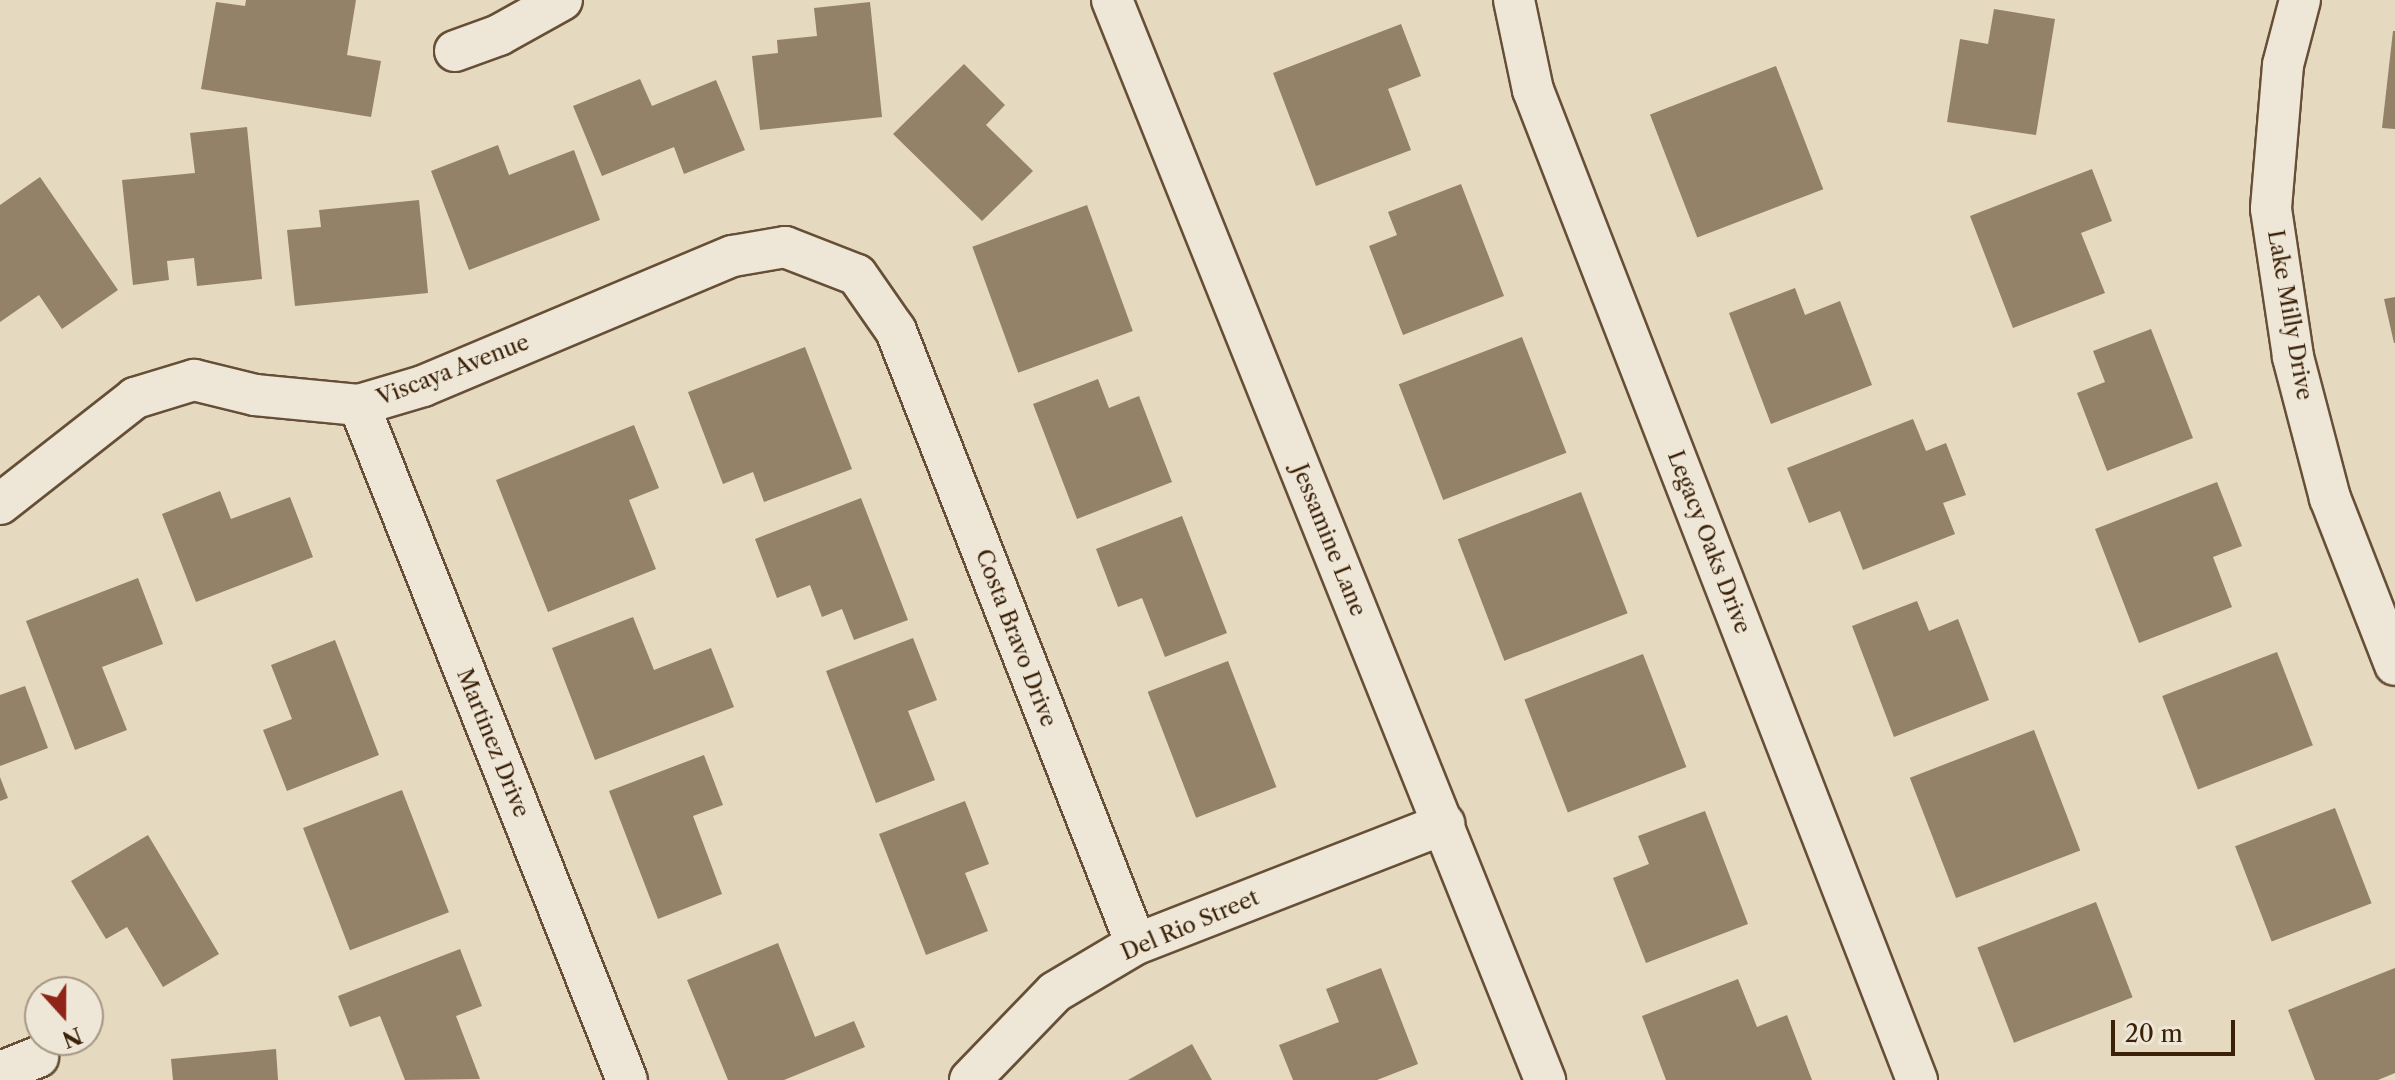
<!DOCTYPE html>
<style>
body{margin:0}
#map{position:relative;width:2395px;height:1080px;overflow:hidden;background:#e5d9c0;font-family:"Libre Caslon Text",serif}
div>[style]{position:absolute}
.building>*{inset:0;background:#938168;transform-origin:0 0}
.roads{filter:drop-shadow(2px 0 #664f36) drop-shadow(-2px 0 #664f36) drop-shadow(0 2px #664f36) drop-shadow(0 -2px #664f36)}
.minor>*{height:40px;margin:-20px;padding:0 20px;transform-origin:20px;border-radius:20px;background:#eee6d6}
span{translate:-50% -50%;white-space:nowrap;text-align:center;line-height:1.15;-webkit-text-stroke:8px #eee6d6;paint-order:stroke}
.street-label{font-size:22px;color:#3b2108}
.north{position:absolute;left:24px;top:976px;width:80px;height:80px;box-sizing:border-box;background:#eee6d6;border:2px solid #a69784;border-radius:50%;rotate:159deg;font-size:22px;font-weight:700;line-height:32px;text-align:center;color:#3b2108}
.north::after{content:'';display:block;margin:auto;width:28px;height:36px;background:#8f2418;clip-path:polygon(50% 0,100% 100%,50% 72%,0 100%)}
.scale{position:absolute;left:2111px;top:1020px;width:124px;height:36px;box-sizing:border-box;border:4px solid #3b2108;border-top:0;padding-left:10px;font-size:24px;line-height:28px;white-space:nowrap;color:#3b2108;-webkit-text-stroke:6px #eee6d6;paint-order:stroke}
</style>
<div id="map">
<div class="building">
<i style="clip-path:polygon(246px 0,356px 0,347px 55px,381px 61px,371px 117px,201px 89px,216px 2px,245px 6px)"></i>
<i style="clip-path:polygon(870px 2px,882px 117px,760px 130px,752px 56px,778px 53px,777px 40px,817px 36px,814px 8px)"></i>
<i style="clip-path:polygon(1994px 9px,2055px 19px,2036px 135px,1947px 122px,1960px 39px,1988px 44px)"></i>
<i style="clip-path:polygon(1401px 24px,1421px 76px,1388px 89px,1411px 150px,1316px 186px,1273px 73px)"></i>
<i style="clip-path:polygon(2393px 31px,2395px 31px,2395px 129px,2382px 128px)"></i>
<i style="clip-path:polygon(964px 64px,1005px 105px,986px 125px,1033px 171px,982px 221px,893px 134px)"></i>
<i style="left:1776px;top:66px;width:132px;height:135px;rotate:69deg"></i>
<i style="clip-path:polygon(640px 79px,652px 106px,716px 80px,745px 150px,684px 174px,674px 147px,602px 176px,573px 106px)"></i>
<i style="clip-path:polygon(247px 127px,262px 279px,197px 286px,194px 258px,167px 261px,169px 280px,133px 285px,122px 180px,195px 173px,190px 133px)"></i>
<i style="clip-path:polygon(498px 145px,509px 175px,574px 150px,600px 220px,469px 270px,431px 171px)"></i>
<i style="clip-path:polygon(2092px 169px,2112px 221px,2081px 233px,2105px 293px,2013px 328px,1970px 216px)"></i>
<i style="clip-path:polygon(40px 177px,118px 290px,62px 329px,39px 295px,0 322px,0 205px)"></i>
<i style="clip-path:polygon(1461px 184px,1504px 296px,1403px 335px,1369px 246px,1397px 235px,1388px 212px)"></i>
<i style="clip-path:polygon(419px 200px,428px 293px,295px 306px,287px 230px,321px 227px,319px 210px)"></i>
<i style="left:1087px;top:205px;width:134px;height:122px;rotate:70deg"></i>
<i style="clip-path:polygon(1795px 288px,1805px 315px,1840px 301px,1872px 385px,1771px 424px,1729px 313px)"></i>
<i style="clip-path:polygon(2395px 297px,2395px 343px,2394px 343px,2384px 299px)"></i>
<i style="clip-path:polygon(2151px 329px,2193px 438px,2107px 471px,2077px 393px,2105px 382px,2093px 351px)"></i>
<i style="left:1522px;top:337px;width:124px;height:132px;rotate:69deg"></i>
<i style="clip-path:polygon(805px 347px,852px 469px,764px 502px,753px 472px,723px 484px,688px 392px)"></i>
<i style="clip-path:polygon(1098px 379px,1109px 408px,1139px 396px,1172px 482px,1077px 519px,1033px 404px)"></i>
<i style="clip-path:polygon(1913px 419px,1926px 451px,1946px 443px,1966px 495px,1943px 503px,1955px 534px,1863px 570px,1840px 511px,1809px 523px,1787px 468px)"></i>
<i style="clip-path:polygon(634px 425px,659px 488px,629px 500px,656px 569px,548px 612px,496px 480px)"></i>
<i style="clip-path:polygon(2217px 482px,2242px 546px,2213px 557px,2232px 607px,2139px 643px,2095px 529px)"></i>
<i style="clip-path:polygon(220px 491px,231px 519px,290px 497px,313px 557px,196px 602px,162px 514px)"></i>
<i style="left:1581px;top:492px;width:130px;height:132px;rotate:69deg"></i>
<i style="clip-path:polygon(861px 498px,908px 620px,854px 640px,842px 609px,822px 617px,810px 585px,777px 598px,755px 539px)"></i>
<i style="clip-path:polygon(1182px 516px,1227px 633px,1165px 657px,1142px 598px,1118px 607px,1096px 549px)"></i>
<i style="clip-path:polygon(138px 578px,163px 644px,102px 667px,127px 730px,75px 750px,26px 621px)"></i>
<i style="clip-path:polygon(1917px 601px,1929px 631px,1958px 619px,1989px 700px,1894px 737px,1852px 626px)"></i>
<i style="clip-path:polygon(633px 617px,654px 670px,711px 648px,734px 707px,595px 760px,552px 648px)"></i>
<i style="clip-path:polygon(913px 638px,937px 700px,908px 711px,935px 780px,876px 803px,826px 671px)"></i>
<i style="clip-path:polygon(335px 640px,379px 755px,287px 791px,263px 730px,292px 719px,271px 665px)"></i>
<i style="left:2277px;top:652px;width:100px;height:123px;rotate:69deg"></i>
<i style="left:1643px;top:654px;width:121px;height:127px;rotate:69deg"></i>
<i style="left:1228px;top:661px;width:135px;height:86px;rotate:69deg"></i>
<i style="clip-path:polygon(25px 686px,48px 748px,0 766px,0 695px)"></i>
<i style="left:2034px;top:730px;width:129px;height:133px;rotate:69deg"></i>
<i style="clip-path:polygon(704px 755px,723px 805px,693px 816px,722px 894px,658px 919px,609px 791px)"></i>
<i style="clip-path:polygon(0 777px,8px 798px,0 801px)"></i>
<i style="left:402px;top:790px;width:131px;height:106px;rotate:69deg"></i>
<i style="clip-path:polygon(965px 801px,989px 864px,965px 873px,988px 931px,926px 955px,879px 834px)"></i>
<i style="left:2335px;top:808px;width:102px;height:107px;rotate:69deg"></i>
<i style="clip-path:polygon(1705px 811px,1748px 924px,1646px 963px,1613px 878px,1649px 864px,1638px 836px)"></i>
<i style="clip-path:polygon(148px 835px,219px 954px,163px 987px,127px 927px,106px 939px,71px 881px)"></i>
<i style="left:2096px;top:902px;width:102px;height:127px;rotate:69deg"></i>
<i style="clip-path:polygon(778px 943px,815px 1037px,854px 1021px,865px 1047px,784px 1080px,728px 1080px,687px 980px)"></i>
<i style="clip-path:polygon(460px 949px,482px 1006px,456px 1016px,480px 1079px,405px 1080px,380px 1016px,350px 1027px,338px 996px)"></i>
<i style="clip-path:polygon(1381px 968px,1418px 1064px,1377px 1080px,1293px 1080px,1279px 1045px,1339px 1022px,1326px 989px)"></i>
<i style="clip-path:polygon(2395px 968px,2395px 1073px,2378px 1080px,2315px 1080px,2288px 1010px)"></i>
<i style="clip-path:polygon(1738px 979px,1757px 1027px,1787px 1015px,1812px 1080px,1666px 1080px,1642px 1016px)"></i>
<i style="clip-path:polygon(1192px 1044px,1212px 1080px,1128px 1080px)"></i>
<i style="clip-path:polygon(276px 1049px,278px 1080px,173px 1080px,171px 1059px)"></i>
</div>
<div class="roads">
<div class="minor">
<i style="left:1112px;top:0;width:1164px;rotate:68.15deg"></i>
<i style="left:1514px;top:0;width:92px;rotate:78.1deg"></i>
<i style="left:1533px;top:90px;width:1062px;rotate:68.8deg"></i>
<i style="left:2300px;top:0;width:67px;rotate:104.7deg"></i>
<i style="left:2283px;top:65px;width:144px;rotate:94.8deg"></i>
<i style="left:2271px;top:209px;width:150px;rotate:81.5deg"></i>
<i style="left:2293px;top:357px;width:146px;rotate:75.3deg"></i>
<i style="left:2330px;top:498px;width:179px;rotate:68.7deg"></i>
<i style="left:455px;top:51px;width:47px;rotate:-20deg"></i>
<i style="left:499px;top:35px;width:72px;rotate:-29.1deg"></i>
<i style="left:359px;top:405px;width:726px;rotate:68.35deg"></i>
<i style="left:0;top:504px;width:172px;rotate:-38.1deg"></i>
<i style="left:135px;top:398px;width:62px;rotate:-17deg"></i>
<i style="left:194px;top:380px;width:63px;rotate:13.8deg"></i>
<i style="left:255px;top:395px;width:104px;rotate:5.5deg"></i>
<i style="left:359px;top:405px;width:67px;rotate:-16.5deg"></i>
<i style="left:423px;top:386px;width:336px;rotate:-22.8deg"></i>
<i style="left:733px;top:256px;width:53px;rotate:-9.8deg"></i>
<i style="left:785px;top:247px;width:77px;rotate:21.3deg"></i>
<i style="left:857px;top:275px;width:68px;rotate:55.1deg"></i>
<i style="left:896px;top:331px;width:658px;rotate:68.62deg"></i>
<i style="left:0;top:1072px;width:41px;rotate:-21.5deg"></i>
<i style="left:970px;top:1080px;width:122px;rotate:-46deg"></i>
<i style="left:1055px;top:992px;width:94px;rotate:-30.7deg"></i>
<i style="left:1136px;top:944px;width:331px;rotate:-21.3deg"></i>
</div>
</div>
<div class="street-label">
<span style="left:2290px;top:315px;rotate:80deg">Lake Milly Drive</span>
<span style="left:453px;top:370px;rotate:-21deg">Viscaya Avenue</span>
<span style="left:1329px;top:540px;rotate:68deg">Jessamine Lane</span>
<span style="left:1709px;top:542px;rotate:69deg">Legacy Oaks Drive</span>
<span style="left:1016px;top:638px;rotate:69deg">Costa Bravo Drive</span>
<span style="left:493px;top:743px;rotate:68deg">Martinez Drive</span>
<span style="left:1190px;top:925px;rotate:-23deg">Del Rio Street</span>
</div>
<div class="north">N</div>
<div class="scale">20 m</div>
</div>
